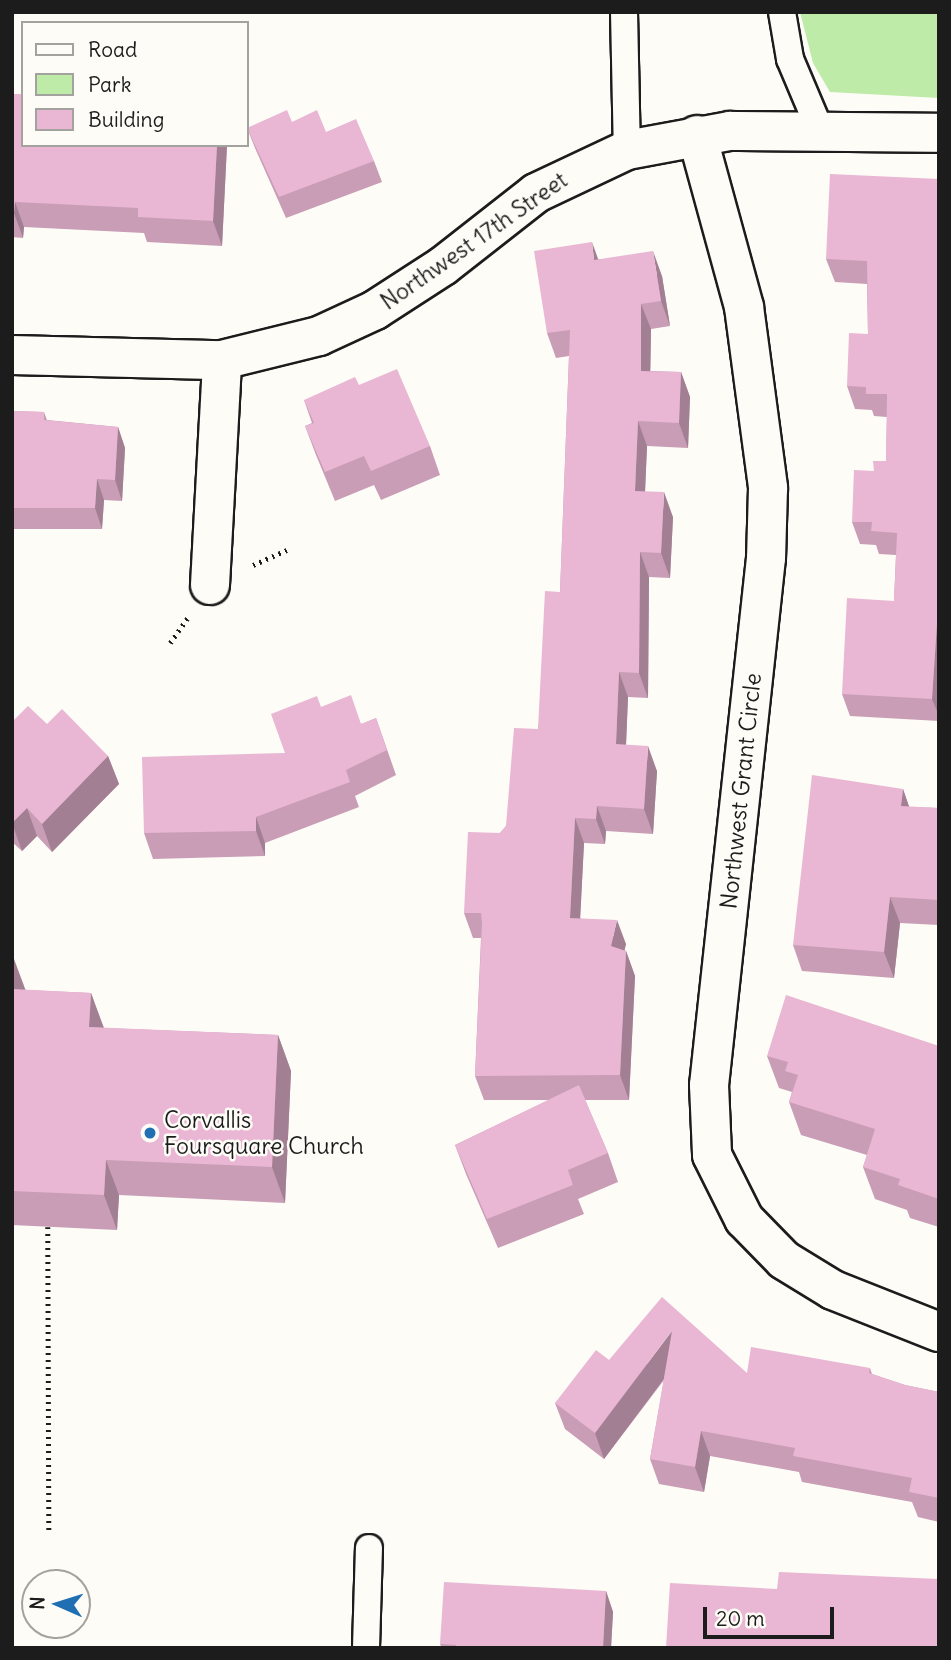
<!DOCTYPE html>
<style>
body{margin:0}
#map{position:relative;width:951px;height:1660px;overflow:hidden;background:#fdfcf7;font-family:Delius,sans-serif}
div>[style]{position:absolute}
.green>*{inset:0;background:#beeba8}
.path>*{height:4.5px;margin-top:-2.25px;transform-origin:0;background:repeating-linear-gradient(90deg,#1c1c1c 0 2px,transparent 0 7px)}
.roads{filter:drop-shadow(2px 0 #1c1c1c) drop-shadow(-2px 0 #1c1c1c) drop-shadow(0 2px #1c1c1c) drop-shadow(0 -2px #1c1c1c)}
.lane>*{height:26px;margin:-13px;padding:0 13px;transform-origin:13px;border-radius:13px;background:#fdfcf7}
.street>*{height:38px;margin:-19px;padding:0 19px;transform-origin:19px;border-radius:19px;background:#fdfcf7}
.wall>*{inset:0;background:#c89db5}
.shaded-wall>*{inset:0;background:#a37f94}
.building>*{inset:0;background:#e9b6d3}
.dots>*{width:19px;height:19px;translate:-50% -50%;box-sizing:border-box;border:4px solid #fdfcf7;border-radius:50%}
span{translate:-50% -50%;white-space:nowrap;text-align:center;line-height:1.15;-webkit-text-stroke:5px #fdfcf7;paint-order:stroke}
.street-label{font-size:23px;color:#1c1c1c}
.poi-label{font-size:23px;color:#1c1c1c}
.left{translate:0 -50%;text-align:left}
.frame{position:absolute;inset:0;border:14px solid #1c1c1c;pointer-events:none}
.legend{position:absolute;left:21px;top:21px;width:228px;height:126px;box-sizing:border-box;background:#fdfcf7;border:2px solid #a3a29f;margin:0;padding:9px 12px;list-style:none;font-size:21px;color:#1c1c1c}
.legend li{display:flex;align-items:center;gap:14px;height:35px}
.legend b{width:35px;border:2px solid #a3a29f}
.north{position:absolute;left:21px;top:1569px;width:70px;height:70px;box-sizing:border-box;background:#fdfcf7;border:2px solid #a3a29f;border-radius:50%;rotate:273deg;font-size:19px;font-weight:700;line-height:28px;text-align:center;color:#1c1c1c}
.north::after{content:'';display:block;margin:auto;width:24px;height:32px;background:#1f6fb2;clip-path:polygon(50% 0,100% 100%,50% 72%,0 100%)}
.scale{position:absolute;left:703px;top:1607px;width:131px;height:32px;box-sizing:border-box;border:4px solid #1c1c1c;border-top:0;padding-left:9px;font-size:21px;line-height:24px;white-space:nowrap;color:#1c1c1c;-webkit-text-stroke:5px #fdfcf7;paint-order:stroke}
</style>
<div id="map">
<div class="green">
<i style="clip-path:polygon(800px 12px,939px 12px,939px 98px,830px 92px,813px 63px)"></i>
</div>
<div class="path">
<i style="left:253px;top:565px;width:37px;rotate:-24deg"></i>
<i style="left:170px;top:643px;width:32px;rotate:-55deg"></i>
<i style="left:48px;top:1227px;width:305px;rotate:89.8deg"></i>
</div>
<div class="roads">
<div class="lane">
<i style="left:624px;top:12px;width:138px;rotate:88.8deg"></i>
<i style="left:782px;top:12px;width:48px;rotate:80.3deg"></i>
<i style="left:790px;top:59px;width:77px;rotate:67.1deg"></i>
<i style="left:366px;top:1648px;width:100px;rotate:-88.3deg"></i>
</div>
<div class="street">
<i style="left:697px;top:135px;width:178px;rotate:74.7deg"></i>
<i style="left:744px;top:307px;width:183px;rotate:82.4deg"></i>
<i style="left:768px;top:488px;width:70px;rotate:91.6deg"></i>
<i style="left:766px;top:558px;width:530px;rotate:96.17deg"></i>
<i style="left:709px;top:1085px;width:70px;rotate:87.5deg"></i>
<i style="left:712px;top:1155px;width:72px;rotate:63.4deg"></i>
<i style="left:744px;top:1219px;width:57px;rotate:45.7deg"></i>
<i style="left:784px;top:1260px;width:57px;rotate:31.5deg"></i>
<i style="left:833px;top:1290px;width:114px;rotate:21.6deg"></i>
<i style="left:12px;top:355px;width:210px;rotate:1.4deg"></i>
<i style="left:222px;top:360px;width:100px;rotate:-13.9deg"></i>
<i style="left:319px;top:336px;width:62px;rotate:-24.9deg"></i>
<i style="left:375px;top:310px;width:81px;rotate:-32.9deg"></i>
<i style="left:443px;top:266px;width:118px;rotate:-38.1deg"></i>
<i style="left:536px;top:193px;width:101px;rotate:-25.3deg"></i>
<i style="left:627px;top:150px;width:105px;rotate:-10.5deg"></i>
<i style="left:730px;top:131px;width:209px;rotate:0.5deg"></i>
<i style="left:210px;top:585px;width:225px;rotate:-86.9deg"></i>
</div>
</div>
<div class="wall">
<i style="clip-path:polygon(12px 94px,227px 145px,222px 246px,147px 242px,144px 233px,24px 227px,23px 238px,12px 237px)"></i>
<i style="clip-path:polygon(292px 122px,326px 132px,374px 161px,382px 182px,286px 218px,255px 148px,247px 128px)"></i>
<i style="clip-path:polygon(939px 179px,939px 721px,850px 716px,842px 694px,894px 601px,896px 555px,879px 554px,876px 545px,860px 544px,852px 522px,874px 471px,886px 461px,887px 417px,874px 416px,872px 410px,855px 409px,847px 386px,868px 334px,867px 284px,835px 282px,826px 259px)"></i>
<i style="clip-path:polygon(598px 259px,662px 276px,670px 326px,651px 329px,650px 371px,681px 372px,690px 397px,688px 448px,647px 446px,645px 491px,673px 517px,670px 578px,649px 577px,648px 698px,628px 697px,626px 745px,657px 771px,653px 834px,606px 831px,605px 844px,584px 843px,580px 918px,626px 944px,624px 950px,626px 951px,635px 976px,629px 1100px,585px 1100px,608px 1153px,618px 1182px,578px 1199px,584px 1214px,498px 1248px,466px 1174px,455px 1145px,549px 1100px,484px 1100px,475px 1076px,481px 938px,473px 938px,464px 913px,500px 833px,506px 826px,538px 729px,560px 592px,569px 356px,556px 358px,547px 333px)"></i>
<i style="clip-path:polygon(304px 400px,430px 446px,440px 475px,381px 500px,374px 485px,335px 501px,316px 455px,305px 426px,312px 423px)"></i>
<i style="clip-path:polygon(12px 411px,44px 412px,47px 420px,118px 427px,125px 448px,122px 501px,104px 500px,102px 529px,12px 529px)"></i>
<i style="clip-path:polygon(321px 707px,362px 724px,376px 718px,396px 775px,355px 796px,359px 807px,265px 843px,265px 856px,153px 859px,144px 833px,285px 753px)"></i>
<i style="clip-path:polygon(12px 722px,47px 724px,108px 756px,119px 784px,52px 852px,37px 836px,22px 851px,12px 842px)"></i>
<i style="clip-path:polygon(903px 789px,909px 807px,939px 808px,939px 925px,900px 923px,894px 978px,802px 971px,793px 945px)"></i>
<i style="clip-path:polygon(12px 959px,25px 990px,91px 993px,103px 1028px,278px 1035px,291px 1071px,285px 1203px,119px 1195px,117px 1230px,12px 1225px)"></i>
<i style="clip-path:polygon(939px 1046px,939px 1227px,910px 1218px,907px 1210px,875px 1199px,863px 1167px,867px 1155px,801px 1135px,789px 1102px,792px 1092px,779px 1088px,767px 1056px)"></i>
<i style="clip-path:polygon(609px 1360px,747px 1373px,870px 1368px,872px 1374px,905px 1385px,939px 1392px,939px 1522px,918px 1517px,912px 1502px,802px 1482px,799px 1472px,710px 1456px,704px 1492px,659px 1484px,650px 1459px,664px 1380px,604px 1459px,565px 1429px,555px 1403px)"></i>
<i style="clip-path:polygon(777px 1589px,939px 1648px,666px 1648px)"></i>
<i style="clip-path:polygon(606px 1591px,613px 1612px,611px 1648px,442px 1648px,440px 1644px)"></i>
</div>
<div class="shaded-wall">
<i style="clip-path:polygon(217px 145px,227px 145px,222px 246px,213px 221px)"></i>
<i style="clip-path:polygon(15px 202px,24px 227px,23px 238px,14px 213px)"></i>
<i style="clip-path:polygon(592px 242px,601px 267px,594px 260px)"></i>
<i style="clip-path:polygon(653px 251px,662px 276px,670px 326px,661px 301px)"></i>
<i style="clip-path:polygon(641px 304px,651px 329px,650px 396px,641px 371px)"></i>
<i style="clip-path:polygon(681px 372px,690px 397px,688px 448px,679px 423px)"></i>
<i style="clip-path:polygon(638px 421px,647px 446px,644px 516px,635px 491px)"></i>
<i style="clip-path:polygon(118px 427px,125px 448px,122px 501px,115px 480px)"></i>
<i style="clip-path:polygon(97px 479px,104px 500px,102px 529px,95px 508px)"></i>
<i style="clip-path:polygon(664px 492px,673px 517px,670px 578px,661px 553px)"></i>
<i style="clip-path:polygon(640px 552px,649px 577px,648px 698px,639px 673px)"></i>
<i style="clip-path:polygon(939px 593px,939px 716px,932px 699px)"></i>
<i style="clip-path:polygon(619px 672px,628px 697px,625px 769px,616px 744px)"></i>
<i style="clip-path:polygon(648px 746px,657px 771px,653px 834px,644px 809px)"></i>
<i style="clip-path:polygon(108px 756px,119px 784px,52px 852px,42px 824px)"></i>
<i style="clip-path:polygon(903px 789px,912px 815px,901px 806px)"></i>
<i style="clip-path:polygon(597px 806px,606px 831px,605px 844px,596px 819px)"></i>
<i style="clip-path:polygon(27px 808px,37px 836px,22px 851px,12px 823px)"></i>
<i style="clip-path:polygon(256px 817px,265px 843px,265px 856px,256px 831px)"></i>
<i style="clip-path:polygon(575px 818px,584px 843px,579px 942px,570px 918px)"></i>
<i style="clip-path:polygon(890px 897px,900px 923px,894px 978px,884px 952px)"></i>
<i style="clip-path:polygon(617px 920px,626px 944px,620px 971px,611px 946px)"></i>
<i style="clip-path:polygon(626px 951px,635px 976px,629px 1100px,620px 1075px)"></i>
<i style="clip-path:polygon(14px 959px,27px 994px,13px 989px)"></i>
<i style="clip-path:polygon(91px 993px,104px 1028px,89px 1027px)"></i>
<i style="clip-path:polygon(278px 1035px,291px 1071px,285px 1203px,272px 1167px)"></i>
<i style="clip-path:polygon(106px 1160px,119px 1195px,117px 1230px,104px 1195px)"></i>
<i style="clip-path:polygon(672px 1331px,681px 1356px,604px 1459px,595px 1433px)"></i>
<i style="clip-path:polygon(701px 1431px,710px 1456px,704px 1492px,695px 1467px)"></i>
<i style="clip-path:polygon(606px 1591px,613px 1612px,611px 1648px,603px 1648px)"></i>
</div>
<div class="building">
<i style="clip-path:polygon(12px 94px,23px 94px,23px 145px,217px 145px,213px 221px,138px 217px,138px 208px,15px 202px,14px 213px,12px 213px)"></i>
<i style="clip-path:polygon(287px 110px,292px 122px,317px 110px,326px 132px,356px 119px,374px 161px,279px 197px,247px 128px)"></i>
<i style="clip-path:polygon(830px 174px,939px 179px,939px 593px,932px 699px,842px 694px,847px 598px,894px 601px,897px 533px,871px 531px,872px 522px,852px 522px,854px 470px,874px 471px,873px 461px,886px 461px,887px 394px,866px 394px,866px 387px,847px 386px,849px 333px,868px 334px,867px 261px,826px 259px)"></i>
<i style="clip-path:polygon(592px 242px,594px 260px,653px 251px,661px 301px,641px 304px,641px 371px,681px 372px,679px 423px,638px 421px,635px 491px,664px 492px,661px 553px,640px 552px,639px 673px,619px 672px,616px 744px,648px 746px,644px 809px,597px 806px,596px 819px,575px 818px,570px 918px,617px 920px,611px 946px,626px 951px,620px 1075px,475px 1076px,482px 923px,481px 913px,464px 913px,468px 832px,500px 833px,506px 826px,514px 728px,538px 729px,545px 591px,560px 592px,570px 330px,547px 333px,534px 251px)"></i>
<i style="clip-path:polygon(397px 369px,430px 446px,371px 471px,364px 456px,325px 472px,305px 426px,314px 423px,304px 400px,355px 377px,359px 385px)"></i>
<i style="clip-path:polygon(12px 411px,44px 412px,44px 420px,118px 427px,115px 480px,97px 479px,95px 508px,12px 508px)"></i>
<i style="clip-path:polygon(351px 695px,361px 724px,376px 718px,387px 750px,346px 770px,350px 782px,256px 817px,256px 831px,144px 833px,142px 757px,285px 753px,271px 714px,317px 696px,321px 707px)"></i>
<i style="clip-path:polygon(28px 706px,47px 724px,62px 709px,108px 756px,42px 824px,27px 808px,12px 823px,12px 722px)"></i>
<i style="clip-path:polygon(812px 775px,903px 789px,901px 806px,939px 808px,939px 900px,890px 897px,884px 952px,793px 945px)"></i>
<i style="clip-path:polygon(12px 959px,14px 959px,13px 989px,91px 993px,89px 1027px,278px 1035px,272px 1167px,106px 1160px,104px 1195px,12px 1191px)"></i>
<i style="clip-path:polygon(786px 995px,939px 1046px,939px 1199px,898px 1185px,900px 1179px,863px 1167px,875px 1129px,789px 1102px,798px 1075px,785px 1071px,788px 1062px,767px 1056px)"></i>
<i style="clip-path:polygon(579px 1085px,608px 1153px,568px 1170px,573px 1185px,487px 1219px,455px 1145px)"></i>
<i style="clip-path:polygon(662px 1297px,747px 1373px,751px 1347px,870px 1368px,869px 1373px,905px 1385px,939px 1392px,939px 1498px,909px 1492px,912px 1478px,793px 1456px,795px 1448px,701px 1431px,695px 1467px,650px 1459px,672px 1331px,595px 1433px,555px 1403px,596px 1350px,609px 1360px)"></i>
<i style="clip-path:polygon(779px 1572px,939px 1579px,939px 1648px,793px 1648px,742px 1646px,742px 1648px,666px 1648px,670px 1583px,777px 1589px)"></i>
<i style="clip-path:polygon(444px 1582px,606px 1591px,603px 1648px,456px 1648px,456px 1645px,440px 1644px)"></i>
</div>
<div class="dots">
<i style="left:150px;top:1133px;background:#1f6fb2"></i>
</div>
<div class="street-label">
<span style="left:474px;top:241px;rotate:-35deg">Northwest 17th Street</span>
<span style="left:741px;top:791px;rotate:-84deg">Northwest Grant Circle</span>
</div>
<div class="poi-label">
<span class="left" style="left:164px;top:1133px">Corvallis<br>Foursquare Church</span>
</div>
<div class="frame"></div>
<ul class="legend">
<li><b style="height:9px;background:#fdfcf7"></b>Road</li>
<li><b style="height:19px;background:#beeba8"></b>Park</li>
<li><b style="height:19px;background:#e9b6d3"></b>Building</li>
</ul>
<div class="north">N</div>
<div class="scale">20 m</div>
</div>
